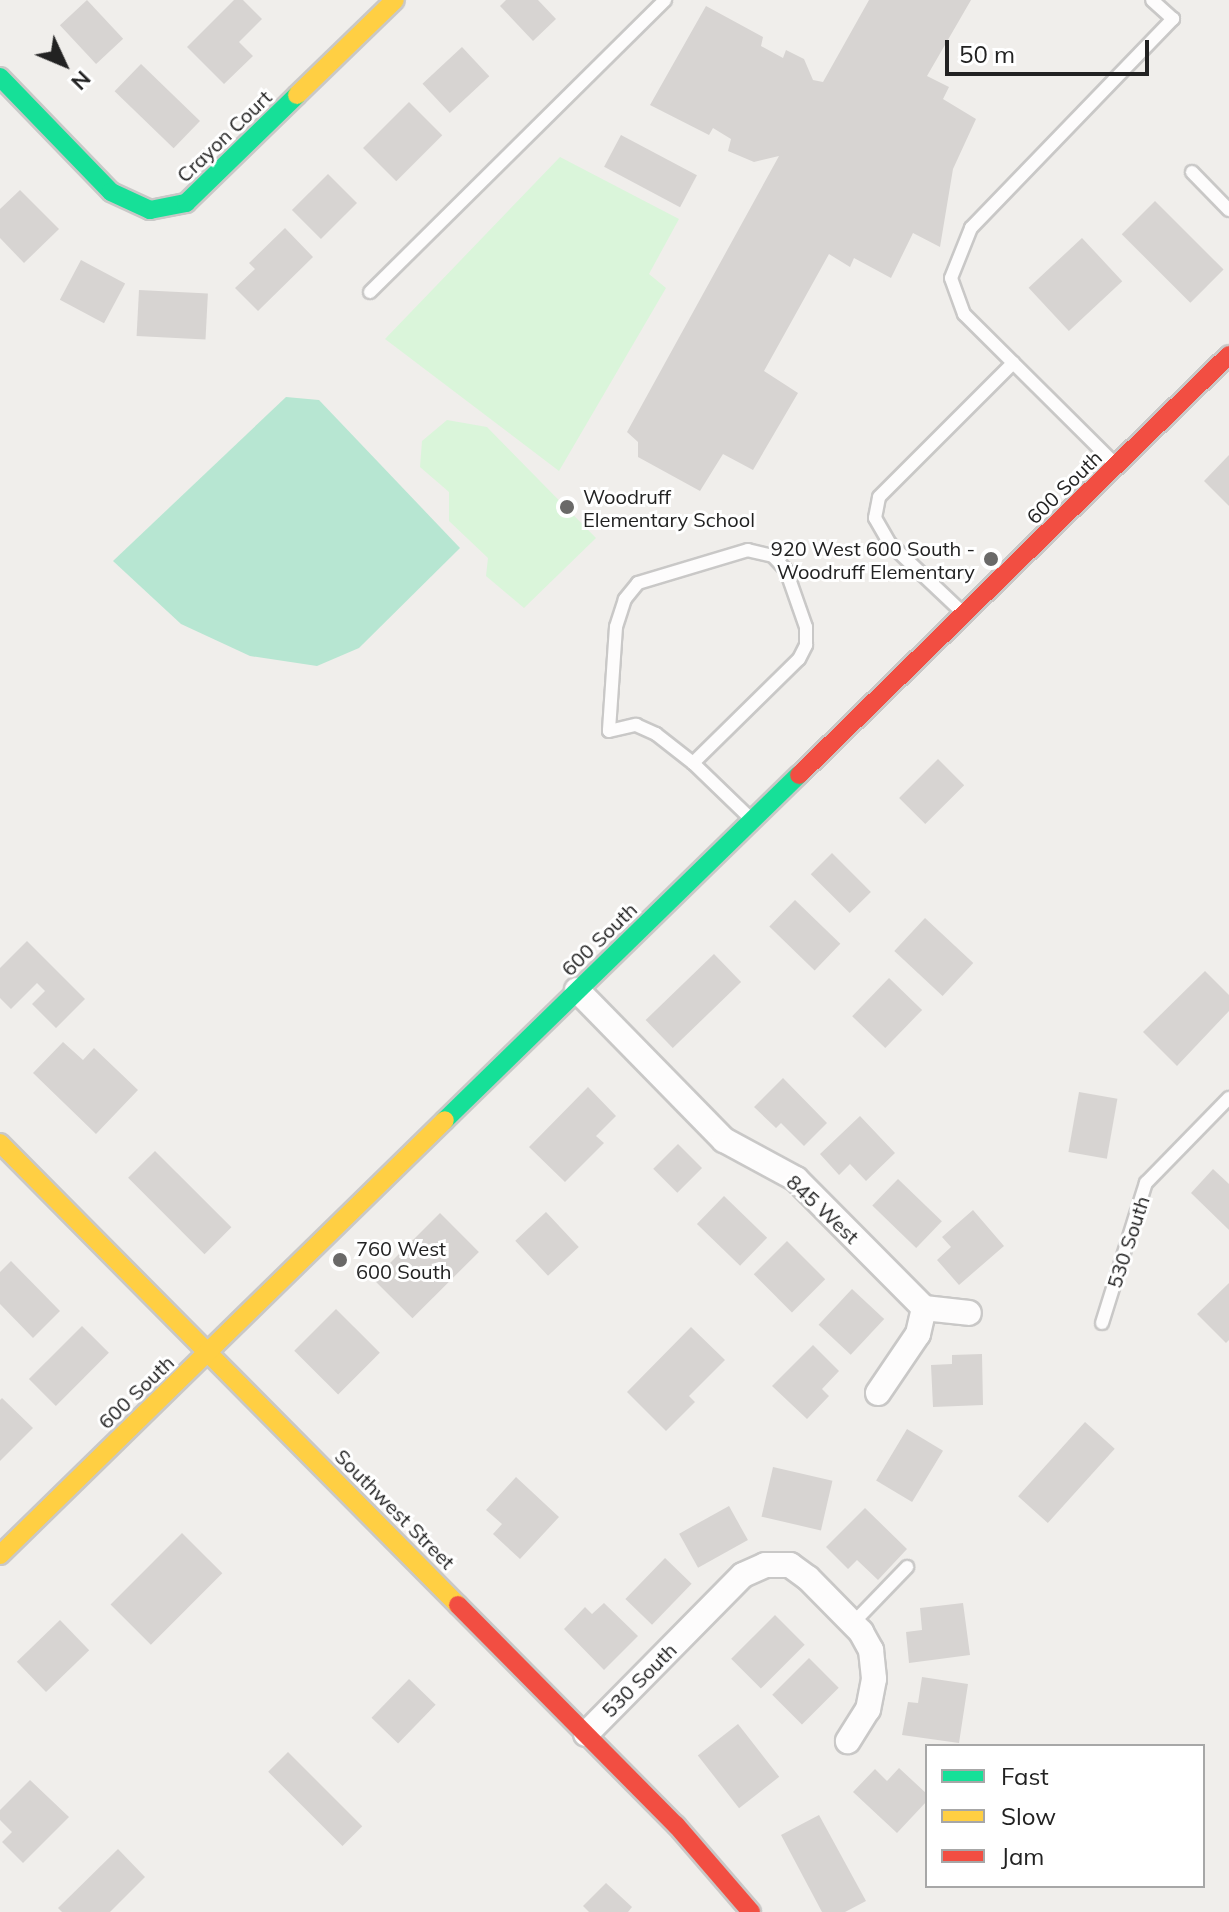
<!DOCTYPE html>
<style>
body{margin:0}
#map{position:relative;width:1229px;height:1912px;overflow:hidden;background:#f0eeeb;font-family:Mulish,sans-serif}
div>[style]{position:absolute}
.park>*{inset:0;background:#daf5da}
.pitch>*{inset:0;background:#b7e6d2}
.building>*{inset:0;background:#d7d4d2;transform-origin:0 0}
.roads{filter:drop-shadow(2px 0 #c9c8c7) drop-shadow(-2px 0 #c9c8c7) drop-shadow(0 2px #c9c8c7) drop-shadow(0 -2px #c9c8c7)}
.lane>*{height:12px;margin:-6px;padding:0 6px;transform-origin:6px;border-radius:6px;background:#fdfcfc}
.street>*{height:24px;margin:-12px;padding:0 12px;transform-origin:12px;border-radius:12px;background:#fdfcfc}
.fast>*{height:18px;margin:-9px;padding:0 9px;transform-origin:9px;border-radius:9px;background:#16e098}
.slow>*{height:18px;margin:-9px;padding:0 9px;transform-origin:9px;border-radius:9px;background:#ffcf43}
.jam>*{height:18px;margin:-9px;padding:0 9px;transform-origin:9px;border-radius:9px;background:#f24e42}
.dots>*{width:22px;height:22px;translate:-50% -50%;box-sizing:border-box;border:4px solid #fff;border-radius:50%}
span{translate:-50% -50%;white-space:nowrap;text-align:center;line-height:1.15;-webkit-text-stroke:6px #fff;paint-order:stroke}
.street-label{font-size:20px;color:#222}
.poi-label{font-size:20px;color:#222}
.left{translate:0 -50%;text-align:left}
.right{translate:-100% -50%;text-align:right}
.legend{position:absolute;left:925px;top:1744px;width:280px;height:144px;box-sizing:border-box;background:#fff;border:2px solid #a7a7a7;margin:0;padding:10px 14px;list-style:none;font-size:24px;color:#222}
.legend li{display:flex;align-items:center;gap:16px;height:40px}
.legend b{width:40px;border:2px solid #a7a7a7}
.north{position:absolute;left:24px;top:24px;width:80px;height:80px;-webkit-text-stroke:6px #fff;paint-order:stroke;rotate:134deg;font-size:22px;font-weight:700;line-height:32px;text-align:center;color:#222}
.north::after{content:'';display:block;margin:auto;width:28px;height:36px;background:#222;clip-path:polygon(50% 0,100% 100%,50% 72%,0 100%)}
.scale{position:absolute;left:945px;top:40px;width:204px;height:36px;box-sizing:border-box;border:4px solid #222;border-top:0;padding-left:10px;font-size:24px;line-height:28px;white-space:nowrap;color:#222;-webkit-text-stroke:6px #fff;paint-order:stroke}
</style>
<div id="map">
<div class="park">
<i style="clip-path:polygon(560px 157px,679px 219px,649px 274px,666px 288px,559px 471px,385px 339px)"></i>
<i style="clip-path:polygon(447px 420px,487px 427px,596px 538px,524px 608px,486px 576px,488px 558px,449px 521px,449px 492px,420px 467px,422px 441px)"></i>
</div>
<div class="pitch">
<i style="clip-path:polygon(286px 397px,319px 400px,460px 548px,359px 648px,317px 666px,250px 656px,181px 624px,113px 561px)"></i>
</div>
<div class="building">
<i style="left:87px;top:0;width:53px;height:37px;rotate:47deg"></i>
<i style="clip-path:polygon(234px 0,243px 0,262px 19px,239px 42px,253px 56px,224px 84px,187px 47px)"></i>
<i style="clip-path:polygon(506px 0,538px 0,556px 19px,533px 41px,500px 6px)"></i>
<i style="clip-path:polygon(869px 0,971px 0,927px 76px,949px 87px,943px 99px,976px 119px,953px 169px,940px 247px,913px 233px,891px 278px,854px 258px,850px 267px,829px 254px,764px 371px,798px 393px,753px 470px,723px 454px,700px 491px,638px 457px,638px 442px,627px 432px,779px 156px,754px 162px,728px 151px,731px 139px,713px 128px,709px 135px,650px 105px,706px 6px,763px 37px,761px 46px,783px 58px,786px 50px,804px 59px,813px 80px,823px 82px)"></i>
<i style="left:462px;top:47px;width:40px;height:54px;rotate:47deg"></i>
<i style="left:141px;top:64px;width:82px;height:38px;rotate:44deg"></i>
<i style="left:409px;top:102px;width:47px;height:65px;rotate:45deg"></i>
<i style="left:621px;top:135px;width:86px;height:36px;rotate:28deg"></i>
<i style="left:328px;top:174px;width:41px;height:51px;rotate:45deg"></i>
<i style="clip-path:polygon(20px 190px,59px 229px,24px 263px,0 238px,0 209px)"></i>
<i style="left:1155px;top:201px;width:97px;height:47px;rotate:45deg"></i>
<i style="clip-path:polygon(285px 228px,313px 257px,258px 311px,235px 288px,255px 269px,249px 263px)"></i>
<i style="left:1082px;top:238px;width:59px;height:73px;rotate:47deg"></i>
<i style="left:81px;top:260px;width:50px;height:45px;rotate:28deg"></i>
<i style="left:139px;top:290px;width:69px;height:46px;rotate:3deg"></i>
<i style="clip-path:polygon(1229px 455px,1229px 506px,1204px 481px)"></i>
<i style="left:938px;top:759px;width:37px;height:55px;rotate:45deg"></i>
<i style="left:832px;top:853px;width:55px;height:30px;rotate:45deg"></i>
<i style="left:795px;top:900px;width:63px;height:37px;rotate:44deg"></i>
<i style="left:925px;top:918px;width:66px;height:45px;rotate:43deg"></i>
<i style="clip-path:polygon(27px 941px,85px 999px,56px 1028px,32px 1004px,45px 991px,37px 983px,11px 1009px,0 998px,0 968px)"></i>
<i style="left:714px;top:954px;width:39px;height:95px;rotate:46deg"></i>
<i style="clip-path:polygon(1205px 971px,1229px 995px,1229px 1011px,1177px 1066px,1143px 1032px)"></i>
<i style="left:889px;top:978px;width:46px;height:53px;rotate:44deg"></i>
<i style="clip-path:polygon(63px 1042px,83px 1060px,94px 1048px,138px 1090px,96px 1134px,33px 1073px)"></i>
<i style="clip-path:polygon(783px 1078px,827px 1123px,804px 1146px,781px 1123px,776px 1128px,754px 1107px)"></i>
<i style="clip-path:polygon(588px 1087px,616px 1116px,596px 1136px,604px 1143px,565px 1182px,529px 1147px)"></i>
<i style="left:1079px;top:1092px;width:39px;height:61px;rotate:10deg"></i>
<i style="clip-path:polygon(860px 1116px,895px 1153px,866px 1181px,850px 1164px,839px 1175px,820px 1154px)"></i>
<i style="left:678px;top:1144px;width:34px;height:35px;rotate:45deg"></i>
<i style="left:155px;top:1151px;width:108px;height:38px;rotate:45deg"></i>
<i style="clip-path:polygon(1213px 1169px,1229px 1184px,1229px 1230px,1191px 1193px)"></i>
<i style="left:898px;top:1179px;width:61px;height:37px;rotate:44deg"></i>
<i style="left:724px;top:1196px;width:60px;height:39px;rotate:44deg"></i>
<i style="clip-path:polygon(973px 1210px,1004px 1246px,959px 1285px,937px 1260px,951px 1247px,942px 1237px)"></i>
<i style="left:546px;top:1212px;width:48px;height:42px;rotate:47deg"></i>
<i style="left:440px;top:1213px;width:55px;height:94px;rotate:45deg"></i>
<i style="left:787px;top:1241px;width:54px;height:47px;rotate:45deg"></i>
<i style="clip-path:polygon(11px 1261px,60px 1311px,33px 1338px,0 1304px,0 1272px)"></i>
<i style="clip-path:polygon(1229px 1283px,1229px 1340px,1226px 1343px,1197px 1314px)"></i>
<i style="left:852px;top:1289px;width:44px;height:49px;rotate:43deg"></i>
<i style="left:336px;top:1309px;width:62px;height:59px;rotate:45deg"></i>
<i style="left:82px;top:1326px;width:38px;height:75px;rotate:45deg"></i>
<i style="clip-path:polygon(691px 1327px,725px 1360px,689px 1396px,695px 1402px,666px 1431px,627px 1392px)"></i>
<i style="clip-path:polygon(813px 1345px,839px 1371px,822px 1389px,829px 1396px,807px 1419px,772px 1386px)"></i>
<i style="clip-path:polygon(982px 1354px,983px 1405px,933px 1407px,931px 1365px,952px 1364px,952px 1355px)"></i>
<i style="clip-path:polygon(2px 1398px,33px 1428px,0 1461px,0 1400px)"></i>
<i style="left:1085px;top:1422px;width:40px;height:100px;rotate:42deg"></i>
<i style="left:907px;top:1429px;width:42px;height:60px;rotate:31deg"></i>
<i style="left:773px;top:1467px;width:61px;height:51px;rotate:13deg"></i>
<i style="clip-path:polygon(516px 1477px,559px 1517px,520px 1559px,493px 1534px,502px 1524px,486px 1510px)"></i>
<i style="left:729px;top:1506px;width:39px;height:57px;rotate:61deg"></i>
<i style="clip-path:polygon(865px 1508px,907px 1549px,878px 1580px,857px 1560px,848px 1569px,826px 1547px)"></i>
<i style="left:182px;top:1533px;width:57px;height:101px;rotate:45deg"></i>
<i style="left:665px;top:1558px;width:37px;height:57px;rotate:44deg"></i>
<i style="clip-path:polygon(604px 1603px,638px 1636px,604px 1670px,564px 1629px,585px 1607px,592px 1614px)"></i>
<i style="clip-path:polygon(963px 1603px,970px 1655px,909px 1663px,906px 1632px,922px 1630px,920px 1608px)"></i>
<i style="left:775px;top:1615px;width:42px;height:62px;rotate:45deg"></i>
<i style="left:60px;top:1620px;width:42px;height:60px;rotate:46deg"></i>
<i style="left:809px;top:1658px;width:42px;height:52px;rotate:45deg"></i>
<i style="clip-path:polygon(922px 1677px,968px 1684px,959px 1743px,902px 1735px,908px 1702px,918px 1703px)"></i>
<i style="left:409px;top:1679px;width:37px;height:54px;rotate:44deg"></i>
<i style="left:738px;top:1724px;width:67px;height:51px;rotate:52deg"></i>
<i style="left:288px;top:1752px;width:105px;height:28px;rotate:45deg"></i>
<i style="clip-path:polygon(899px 1768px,927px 1794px,927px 1801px,897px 1833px,853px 1792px,875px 1769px,887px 1781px)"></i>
<i style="clip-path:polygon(30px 1780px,69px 1817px,23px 1863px,2px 1842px,12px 1832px,0 1820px,0 1810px)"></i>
<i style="clip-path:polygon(819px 1815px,866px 1901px,845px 1912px,822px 1912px,781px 1835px)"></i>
<i style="clip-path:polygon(118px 1849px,145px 1877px,110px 1912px,62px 1912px,58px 1908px)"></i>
<i style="clip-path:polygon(606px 1883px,632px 1907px,628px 1912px,589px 1912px,583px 1906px)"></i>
</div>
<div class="roads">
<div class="lane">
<i style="left:1192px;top:172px;width:53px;rotate:45.8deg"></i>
<i style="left:370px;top:292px;width:415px;rotate:-44.7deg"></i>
<i style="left:1113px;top:462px;width:210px;rotate:-135.2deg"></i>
<i style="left:964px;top:314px;width:38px;rotate:-110deg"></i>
<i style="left:951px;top:278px;width:54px;rotate:-68.2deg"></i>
<i style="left:971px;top:228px;width:291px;rotate:-46deg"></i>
<i style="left:1173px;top:19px;width:28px;rotate:-138deg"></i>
<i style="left:962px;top:612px;width:99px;rotate:-136.6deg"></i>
<i style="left:890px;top:544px;width:30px;rotate:-120deg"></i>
<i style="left:875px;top:518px;width:21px;rotate:-79deg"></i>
<i style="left:879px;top:497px;width:190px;rotate:-45deg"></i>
<i style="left:693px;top:763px;width:148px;rotate:-44.5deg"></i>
<i style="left:799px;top:659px;width:16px;rotate:-63deg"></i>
<i style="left:806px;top:645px;width:18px;rotate:-90deg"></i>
<i style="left:806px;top:627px;width:60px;rotate:-109.3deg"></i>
<i style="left:786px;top:570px;width:19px;rotate:-133deg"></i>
<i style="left:773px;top:556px;width:26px;rotate:-167deg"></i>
<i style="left:748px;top:550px;width:115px;rotate:163.3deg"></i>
<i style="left:638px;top:583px;width:21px;rotate:129deg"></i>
<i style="left:625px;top:599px;width:29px;rotate:108deg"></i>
<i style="left:616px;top:627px;width:104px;rotate:93.9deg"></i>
<i style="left:609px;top:731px;width:28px;rotate:-13deg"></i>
<i style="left:636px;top:725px;width:22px;rotate:24deg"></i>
<i style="left:656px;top:734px;width:47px;rotate:38.1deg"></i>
<i style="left:693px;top:763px;width:81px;rotate:44deg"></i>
<i style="left:1102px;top:1323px;width:147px;rotate:-72.6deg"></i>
<i style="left:1146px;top:1183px;width:119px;rotate:-45.7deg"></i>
<i style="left:853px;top:1623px;width:78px;rotate:-46deg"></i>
</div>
<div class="street">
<i style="left:577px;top:990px;width:210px;rotate:45.6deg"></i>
<i style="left:724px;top:1140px;width:82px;rotate:28.4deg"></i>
<i style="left:796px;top:1179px;width:182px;rotate:45.2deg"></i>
<i style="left:924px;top:1308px;width:45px;rotate:6.3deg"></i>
<i style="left:878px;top:1393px;width:71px;rotate:-55.9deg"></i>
<i style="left:918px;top:1334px;width:27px;rotate:-77deg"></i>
<i style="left:586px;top:1734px;width:223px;rotate:-45.4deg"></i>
<i style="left:743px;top:1575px;width:24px;rotate:-24deg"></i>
<i style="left:765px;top:1565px;width:25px"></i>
<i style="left:790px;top:1565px;width:22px;rotate:36deg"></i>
<i style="left:808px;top:1578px;width:76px;rotate:45.5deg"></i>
<i style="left:861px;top:1632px;width:21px;rotate:61deg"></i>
<i style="left:871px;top:1650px;width:29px;rotate:84deg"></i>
<i style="left:874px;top:1679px;width:31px;rotate:101deg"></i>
<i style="left:868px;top:1709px;width:38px;rotate:122deg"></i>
</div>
<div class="fast">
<i style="left:0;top:77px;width:160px;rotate:46deg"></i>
<i style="left:111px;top:192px;width:43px;rotate:24.8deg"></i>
<i style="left:150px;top:210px;width:37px;rotate:-11deg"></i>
<i style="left:186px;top:203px;width:155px;rotate:-44.2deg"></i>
<i style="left:445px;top:1120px;width:494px;rotate:-44.3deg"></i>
</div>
<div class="slow">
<i style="left:297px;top:95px;width:136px;rotate:-44.1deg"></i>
<i style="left:0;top:1143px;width:651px;rotate:45.25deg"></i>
<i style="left:0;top:1555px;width:622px;rotate:-44.35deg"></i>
</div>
<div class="jam">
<i style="left:799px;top:775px;width:601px;rotate:-44.33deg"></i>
<i style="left:458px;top:1605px;width:310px;rotate:45.3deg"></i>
<i style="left:676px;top:1825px;width:115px;rotate:49.2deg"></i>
</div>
</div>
<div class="dots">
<i style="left:567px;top:507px;background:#6a6968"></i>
<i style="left:991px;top:559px;background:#6a6968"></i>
<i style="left:340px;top:1260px;background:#6a6968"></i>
</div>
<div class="street-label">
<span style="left:224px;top:136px;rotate:-44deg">Crayon Court</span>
<span style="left:1064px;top:487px;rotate:-44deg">600 South</span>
<span style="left:599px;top:939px;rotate:-44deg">600 South</span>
<span style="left:823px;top:1209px;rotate:43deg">845 West</span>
<span style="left:1128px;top:1242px;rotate:-72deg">530 South</span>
<span style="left:136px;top:1392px;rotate:-44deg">600 South</span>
<span style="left:395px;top:1509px;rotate:45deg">Southwest Street</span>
<span style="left:639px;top:1680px;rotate:-45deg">530 South</span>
</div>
<div class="poi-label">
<span class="left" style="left:583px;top:508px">Woodruff<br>Elementary School</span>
<span class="right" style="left:975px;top:560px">920 West 600 South -<br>Woodruff Elementary</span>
<span class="left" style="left:356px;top:1260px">760 West<br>600 South</span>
</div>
<ul class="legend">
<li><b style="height:10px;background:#16e098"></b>Fast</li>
<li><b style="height:10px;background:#ffcf43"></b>Slow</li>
<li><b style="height:10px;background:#f24e42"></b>Jam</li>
</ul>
<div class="north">N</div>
<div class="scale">50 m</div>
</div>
